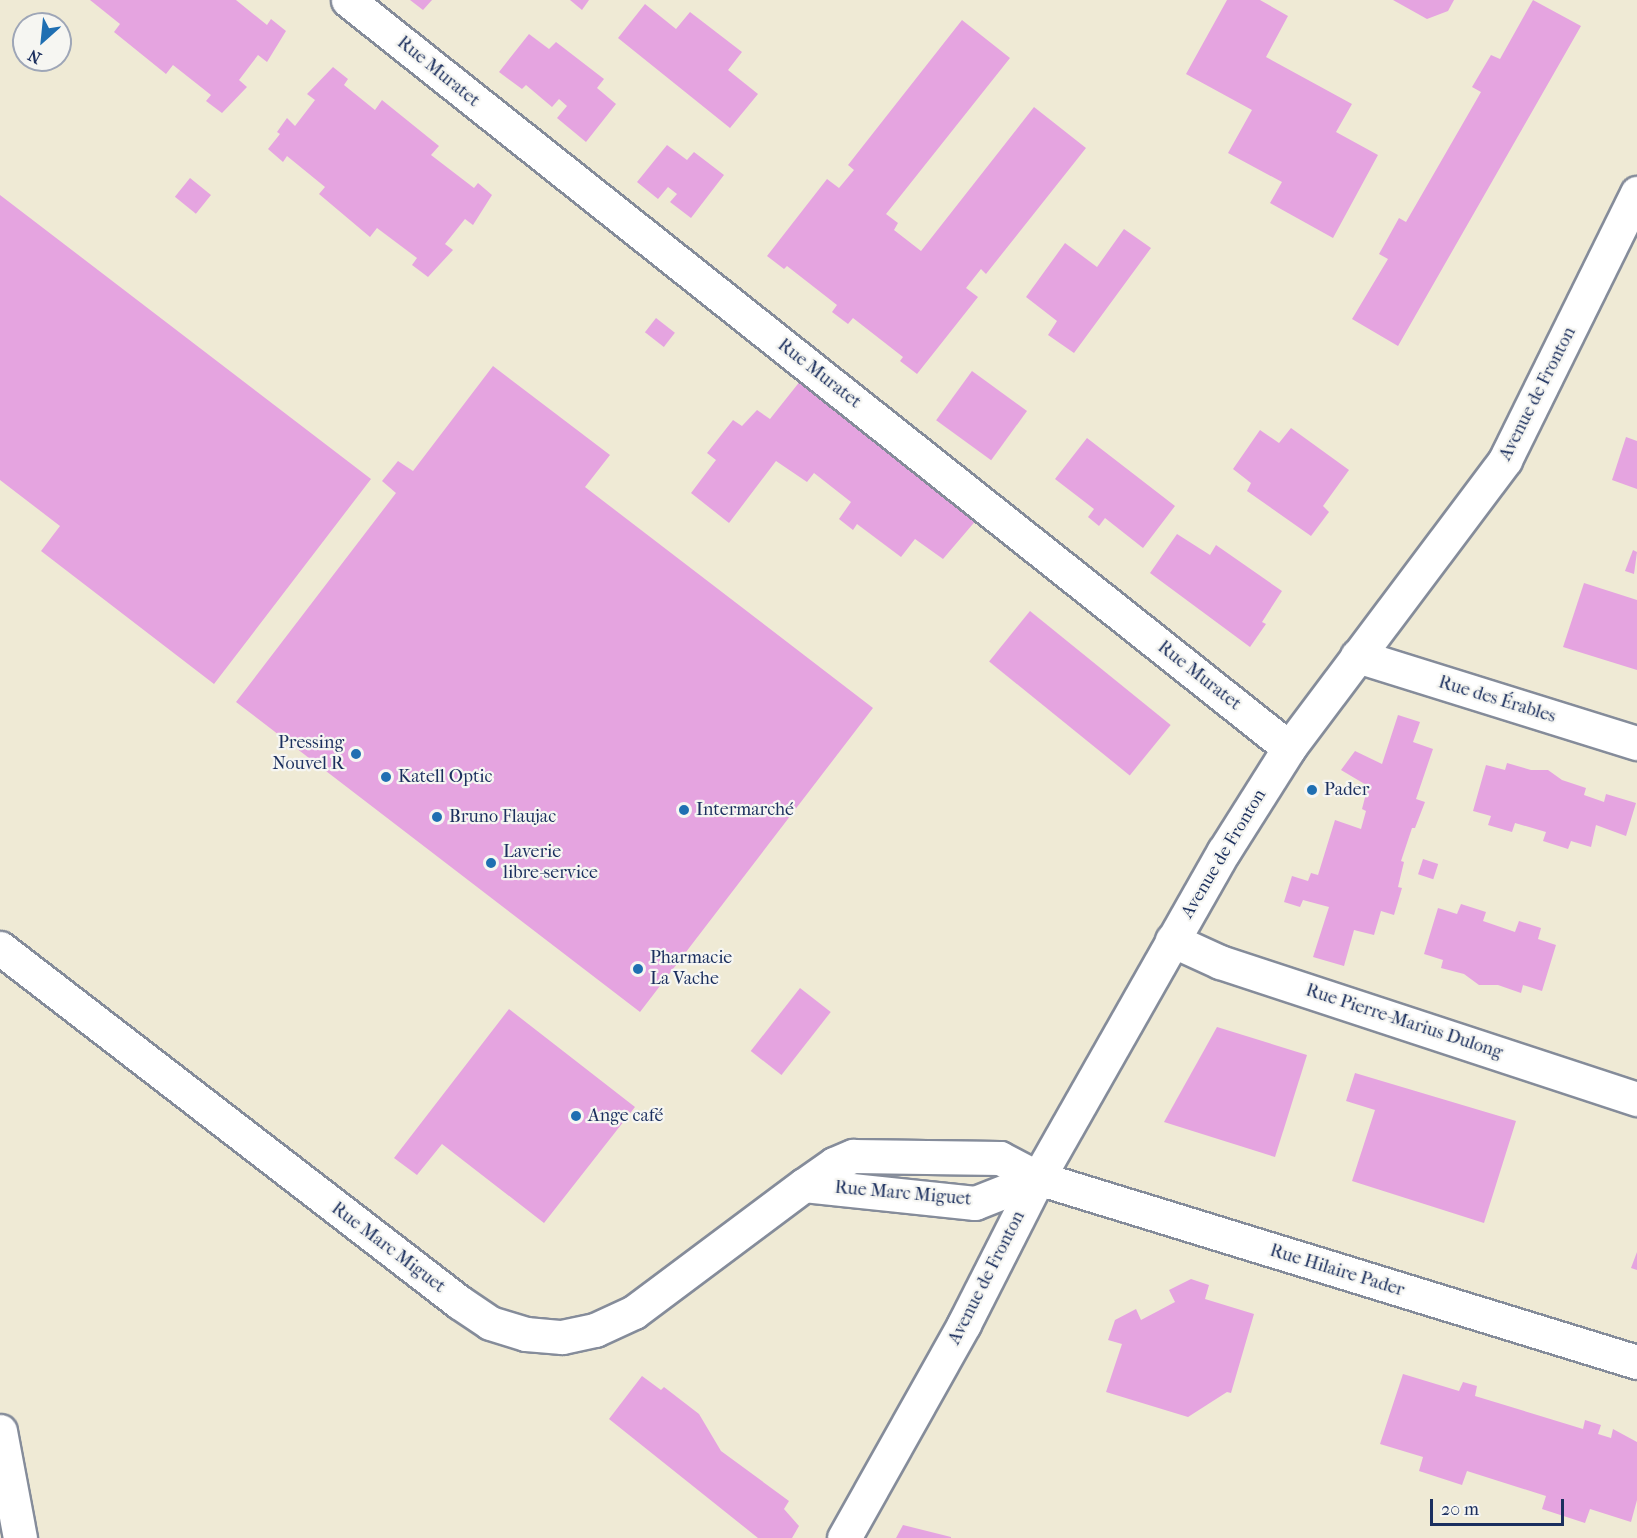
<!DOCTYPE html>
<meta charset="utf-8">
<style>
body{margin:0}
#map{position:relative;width:1637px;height:1538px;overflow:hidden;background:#efead5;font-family:"IM FELL French Canon",serif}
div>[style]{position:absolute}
.building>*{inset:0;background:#e5a4e0;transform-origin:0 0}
.roads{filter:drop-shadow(2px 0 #858c9a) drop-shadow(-2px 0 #858c9a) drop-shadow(0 2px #858c9a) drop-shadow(0 -2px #858c9a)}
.minor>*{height:33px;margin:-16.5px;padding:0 16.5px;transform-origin:16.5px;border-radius:16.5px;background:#fff}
.tertiary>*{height:33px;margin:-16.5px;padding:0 16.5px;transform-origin:16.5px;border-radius:16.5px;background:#fff}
.dots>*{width:16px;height:16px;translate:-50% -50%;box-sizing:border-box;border:3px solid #f6f6f2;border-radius:50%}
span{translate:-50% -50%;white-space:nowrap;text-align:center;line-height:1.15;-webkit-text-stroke:4.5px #f6f6f2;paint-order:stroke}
.street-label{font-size:18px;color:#1b2f5e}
.poi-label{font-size:18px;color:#1b2f5e}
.right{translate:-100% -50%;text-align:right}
.left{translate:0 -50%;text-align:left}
.north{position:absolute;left:12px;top:12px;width:60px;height:60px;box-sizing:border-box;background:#f6f6f2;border:2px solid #9ea6b7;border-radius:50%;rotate:207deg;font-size:16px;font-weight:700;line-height:24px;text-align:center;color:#1b2f5e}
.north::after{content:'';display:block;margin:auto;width:21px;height:27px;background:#1f6fb2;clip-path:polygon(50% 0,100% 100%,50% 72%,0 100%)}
.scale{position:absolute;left:1430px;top:1499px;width:134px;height:27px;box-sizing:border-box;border:3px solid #1b2f5e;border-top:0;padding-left:8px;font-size:18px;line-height:21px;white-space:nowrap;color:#1b2f5e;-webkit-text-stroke:4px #f6f6f2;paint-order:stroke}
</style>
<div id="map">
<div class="building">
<i style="clip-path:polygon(90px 0,236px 0,267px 25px,271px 19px,286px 31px,267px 62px,258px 55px,239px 80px,247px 87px,222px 113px,206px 101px,211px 95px,173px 65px,166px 74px,114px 32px,120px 24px)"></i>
<i style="clip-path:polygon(410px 0,432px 0,423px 10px)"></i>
<i style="clip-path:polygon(570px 0,589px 0,582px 10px)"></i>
<i style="clip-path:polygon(1227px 0,1260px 0,1288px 16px,1266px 57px,1352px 104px,1336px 132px,1378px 155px,1333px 238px,1270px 203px,1282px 182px,1228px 153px,1252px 110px,1186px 74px)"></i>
<i style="clip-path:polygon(1393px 0,1454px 0,1448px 11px,1427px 19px)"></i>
<i style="clip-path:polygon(1533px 0,1581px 26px,1398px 346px,1352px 319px,1388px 259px,1379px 254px,1399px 218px,1406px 222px,1481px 92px,1472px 87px,1491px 55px,1500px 59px)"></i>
<i style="clip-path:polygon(645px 4px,676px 29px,690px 12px,742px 52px,728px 70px,758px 94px,730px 128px,618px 38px)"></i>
<i style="clip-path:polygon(962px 20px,1010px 58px,886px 214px,898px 223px,894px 230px,921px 251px,1034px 107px,1086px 148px,986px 274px,981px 269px,966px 288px,978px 297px,917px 374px,900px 361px,903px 357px,853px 318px,848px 324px,832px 312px,837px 305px,787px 266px,784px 269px,767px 256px,827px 179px,839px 188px,854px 170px,848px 165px)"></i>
<i style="clip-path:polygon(529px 34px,549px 49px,556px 42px,604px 79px,597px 88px,616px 104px,586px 142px,557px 118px,567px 106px,559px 99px,552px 107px,526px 85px,522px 89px,499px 72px)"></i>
<i style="clip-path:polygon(333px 67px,348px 79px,344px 85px,375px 110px,382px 100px,439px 146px,431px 155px,474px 188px,478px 183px,492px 195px,473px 225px,465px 219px,445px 244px,453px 250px,428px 277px,412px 265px,417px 258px,377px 228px,370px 237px,319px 194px,325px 187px,287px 156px,283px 162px,268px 149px,280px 134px,277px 132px,287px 118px,295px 126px,315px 100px,307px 94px)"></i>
<i style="clip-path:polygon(667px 145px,687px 160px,694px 152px,724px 175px,691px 218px,670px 202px,677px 194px,668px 187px,658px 199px,637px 182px)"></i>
<i style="left:190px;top:178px;width:27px;height:24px;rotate:39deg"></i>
<i style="clip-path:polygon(0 195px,371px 479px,214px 684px,41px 551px,60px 526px,0 480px)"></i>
<i style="clip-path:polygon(1124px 229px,1151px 248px,1074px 353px,1048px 335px,1057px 321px,1026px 297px,1065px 243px,1097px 267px)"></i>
<i style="left:656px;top:318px;width:24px;height:18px;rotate:38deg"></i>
<i style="clip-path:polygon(493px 366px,610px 455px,585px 487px,873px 708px,640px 1012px,236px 702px,396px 493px,382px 481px,398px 461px,413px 471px)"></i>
<i style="left:972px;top:371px;width:68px;height:61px;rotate:36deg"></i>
<i style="clip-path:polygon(801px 380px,978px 518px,943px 559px,915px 539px,901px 557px,857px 524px,853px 530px,839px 519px,851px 502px,814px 473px,807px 482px,776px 461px,729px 523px,691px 493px,716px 460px,707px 453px,733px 420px,742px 426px,757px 410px,770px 419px)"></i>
<i style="clip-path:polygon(1291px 428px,1349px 470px,1323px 506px,1329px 512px,1311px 536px,1247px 491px,1251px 483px,1233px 469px,1260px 430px,1279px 443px)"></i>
<i style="clip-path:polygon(1626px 437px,1637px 441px,1637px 489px,1612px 480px)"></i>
<i style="clip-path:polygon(1087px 438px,1175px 506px,1143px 548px,1105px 518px,1099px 526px,1088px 517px,1094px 509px,1055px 479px)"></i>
<i style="clip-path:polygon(1177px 534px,1210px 555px,1216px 545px,1282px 591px,1262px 622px,1266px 624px,1250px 647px,1150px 573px)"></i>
<i style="clip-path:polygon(1633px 550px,1637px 552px,1634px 574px,1625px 571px)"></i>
<i style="clip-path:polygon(1584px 583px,1637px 600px,1637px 670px,1563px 647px)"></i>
<i style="left:1030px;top:611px;width:181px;height:65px;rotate:39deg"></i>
<i style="clip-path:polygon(1398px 715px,1420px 722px,1413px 742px,1433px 749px,1416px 799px,1425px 802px,1415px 828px,1412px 828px,1401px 861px,1404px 862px,1398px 887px,1402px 888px,1394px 915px,1381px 911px,1374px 935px,1354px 930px,1344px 966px,1313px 957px,1329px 907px,1303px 900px,1300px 907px,1284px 902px,1292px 876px,1308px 881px,1311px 873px,1318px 875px,1335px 820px,1361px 829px,1366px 811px,1362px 809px,1368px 786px,1341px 770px,1355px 751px,1382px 764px)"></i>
<i style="clip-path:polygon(1507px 763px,1531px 770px,1548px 770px,1562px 780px,1586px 788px,1584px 795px,1604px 802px,1606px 794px,1636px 803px,1626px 836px,1596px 825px,1591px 847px,1571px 841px,1568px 849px,1543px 841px,1546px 832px,1515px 823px,1512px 832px,1488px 825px,1491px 816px,1473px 811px,1486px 765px,1505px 770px)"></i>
<i style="left:1423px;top:859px;width:16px;height:16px;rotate:18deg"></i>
<i style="clip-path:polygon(1461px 904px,1486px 912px,1483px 921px,1515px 932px,1519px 921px,1541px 928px,1538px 939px,1556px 945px,1542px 991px,1523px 985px,1521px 993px,1498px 985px,1479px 985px,1464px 974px,1441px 968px,1443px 960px,1424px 954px,1438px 908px,1457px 914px)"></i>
<i style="left:800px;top:988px;width:39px;height:80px;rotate:38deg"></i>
<i style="clip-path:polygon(509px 1009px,635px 1107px,544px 1223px,442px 1144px,417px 1175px,394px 1158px)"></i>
<i style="clip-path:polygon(1217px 1027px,1307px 1055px,1275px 1157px,1164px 1122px)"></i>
<i style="clip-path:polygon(1355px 1073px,1516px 1121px,1484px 1223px,1352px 1181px,1375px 1110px,1346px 1101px)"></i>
<i style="clip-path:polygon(1637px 1252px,1637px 1270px,1631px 1268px)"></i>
<i style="clip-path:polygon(1191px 1279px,1209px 1285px,1205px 1299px,1254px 1314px,1231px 1393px,1227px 1392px,1188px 1417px,1106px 1392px,1122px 1344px,1108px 1340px,1115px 1320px,1136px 1309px,1141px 1320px,1175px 1302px,1169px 1290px)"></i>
<i style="clip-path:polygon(1403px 1374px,1459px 1391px,1463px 1382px,1477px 1386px,1475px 1396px,1583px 1429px,1585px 1420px,1601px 1425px,1598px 1434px,1611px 1438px,1613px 1429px,1637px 1442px,1637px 1500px,1631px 1522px,1590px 1509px,1585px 1523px,1542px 1509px,1546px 1496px,1467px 1471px,1462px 1485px,1419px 1471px,1423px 1457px,1380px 1444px)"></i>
<i style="clip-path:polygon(642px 1376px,661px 1390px,664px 1387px,699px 1414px,721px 1451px,789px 1501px,784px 1509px,799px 1526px,792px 1538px,758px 1538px,609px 1419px)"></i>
<i style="clip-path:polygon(903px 1525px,951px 1537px,951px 1538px,896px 1538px)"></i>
</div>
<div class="roads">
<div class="minor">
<i style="left:348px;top:0;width:1202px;rotate:38.48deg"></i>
<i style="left:1357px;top:656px;width:293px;rotate:17.3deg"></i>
<i style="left:1172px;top:940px;width:53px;rotate:24.6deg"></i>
<i style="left:1220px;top:962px;width:439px;rotate:18.2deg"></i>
<i style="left:0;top:948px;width:580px;rotate:37.64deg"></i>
<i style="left:459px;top:1302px;width:37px;rotate:34deg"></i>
<i style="left:490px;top:1323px;width:38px;rotate:17deg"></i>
<i style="left:526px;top:1334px;width:36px;rotate:5deg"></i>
<i style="left:562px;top:1337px;width:34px;rotate:-12deg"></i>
<i style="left:595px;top:1330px;width:43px;rotate:-24.8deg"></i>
<i style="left:634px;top:1312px;width:212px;rotate:-36.8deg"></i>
<i style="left:804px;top:1185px;width:37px;rotate:-35deg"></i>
<i style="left:834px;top:1164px;width:21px;rotate:-23deg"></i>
<i style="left:853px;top:1156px;width:147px;rotate:0.8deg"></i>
<i style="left:1000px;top:1158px;width:43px;rotate:27.8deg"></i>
<i style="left:804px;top:1185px;width:172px;rotate:6deg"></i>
<i style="left:975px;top:1203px;width:68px;rotate:-21.6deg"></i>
<i style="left:0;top:1431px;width:109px;rotate:79.4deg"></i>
</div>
<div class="tertiary">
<i style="left:1038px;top:1178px;width:627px;rotate:17.08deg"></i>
<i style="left:844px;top:1538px;width:245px;rotate:-60.7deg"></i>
<i style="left:964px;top:1324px;width:164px;rotate:-63.1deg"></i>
<i style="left:1038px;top:1178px;width:376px;rotate:-60.4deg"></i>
<i style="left:1224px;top:851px;width:122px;rotate:-57.7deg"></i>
<i style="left:1289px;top:748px;width:360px;rotate:-53.1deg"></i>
<i style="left:1505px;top:460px;width:298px;rotate:-63.7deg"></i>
</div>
</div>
<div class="dots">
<i style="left:356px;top:754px;background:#1f6fb2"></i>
<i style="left:386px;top:777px;background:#1f6fb2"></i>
<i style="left:1312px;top:790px;background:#1f6fb2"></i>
<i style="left:684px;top:810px;background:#1f6fb2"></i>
<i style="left:437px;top:817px;background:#1f6fb2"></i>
<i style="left:491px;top:863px;background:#1f6fb2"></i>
<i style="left:638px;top:969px;background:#1f6fb2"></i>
<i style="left:576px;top:1116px;background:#1f6fb2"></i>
</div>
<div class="street-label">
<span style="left:438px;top:72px;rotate:39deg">Rue Muratet</span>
<span style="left:819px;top:374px;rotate:38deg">Rue Muratet</span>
<span style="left:1538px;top:394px;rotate:-63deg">Avenue de Fronton</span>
<span style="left:1199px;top:676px;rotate:38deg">Rue Muratet</span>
<span style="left:1497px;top:700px;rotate:17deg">Rue des Érables</span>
<span style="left:1224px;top:854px;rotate:-59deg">Avenue de Fronton</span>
<span style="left:1404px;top:1022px;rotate:18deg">Rue Pierre-Marius Dulong</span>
<span style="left:903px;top:1194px;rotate:5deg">Rue Marc Miguet</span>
<span style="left:388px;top:1248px;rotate:37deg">Rue Marc Miguet</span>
<span style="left:1337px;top:1271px;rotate:17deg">Rue Hilaire Pader</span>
<span style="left:987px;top:1278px;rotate:-63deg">Avenue de Fronton</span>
</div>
<div class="poi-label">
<span class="right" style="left:344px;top:754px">Pressing<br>Nouvel R</span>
<span class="left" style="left:398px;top:777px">Katell Optic</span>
<span class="left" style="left:1324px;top:790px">Pader</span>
<span class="left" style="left:696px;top:810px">Intermarché</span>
<span class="left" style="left:449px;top:817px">Bruno Flaujac</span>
<span class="left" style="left:503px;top:863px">Laverie<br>libre-service</span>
<span class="left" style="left:650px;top:969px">Pharmacie<br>La Vache</span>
<span class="left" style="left:588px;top:1116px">Ange café</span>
</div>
<div class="north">N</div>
<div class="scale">20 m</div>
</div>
